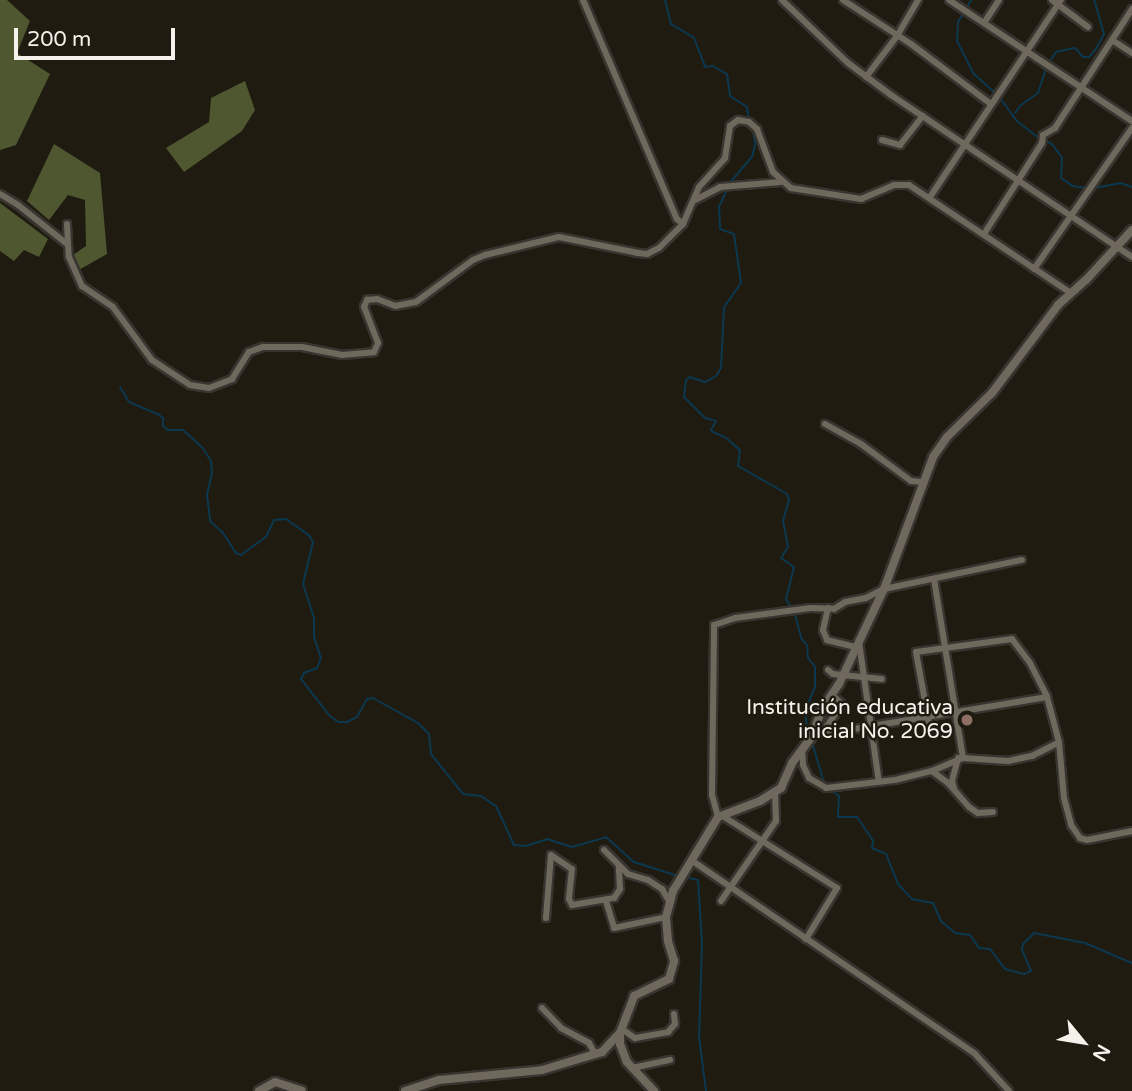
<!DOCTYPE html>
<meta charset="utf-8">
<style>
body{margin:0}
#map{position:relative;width:1132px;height:1091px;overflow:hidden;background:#1f1b11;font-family:"Varela Round",sans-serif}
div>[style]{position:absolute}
.forest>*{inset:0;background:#4e572f}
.stream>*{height:2px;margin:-1px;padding:0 1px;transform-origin:1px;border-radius:1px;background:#0c384f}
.roads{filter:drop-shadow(2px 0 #383530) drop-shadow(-2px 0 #383530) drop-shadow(0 2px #383530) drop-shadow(0 -2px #383530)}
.minor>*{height:6px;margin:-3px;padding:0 3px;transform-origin:3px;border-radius:3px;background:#6e685d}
.tertiary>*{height:8px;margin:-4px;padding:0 4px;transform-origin:4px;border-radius:4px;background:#6e685d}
.dots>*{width:19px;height:19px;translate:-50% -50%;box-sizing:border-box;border:4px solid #1f1b11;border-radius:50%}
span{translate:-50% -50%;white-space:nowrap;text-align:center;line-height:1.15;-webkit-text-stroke:5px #1f1b11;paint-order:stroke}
.poi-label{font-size:21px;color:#f5f2eb}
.right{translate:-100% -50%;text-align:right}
.north{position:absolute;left:1048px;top:1007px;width:70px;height:70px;-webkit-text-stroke:5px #1f1b11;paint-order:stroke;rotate:120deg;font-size:19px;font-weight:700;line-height:28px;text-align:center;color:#f5f2eb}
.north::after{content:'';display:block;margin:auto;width:24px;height:32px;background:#f5f2eb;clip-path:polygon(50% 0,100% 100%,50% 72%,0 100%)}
.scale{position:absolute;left:14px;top:28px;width:161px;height:32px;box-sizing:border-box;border:4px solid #f5f2eb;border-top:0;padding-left:9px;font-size:21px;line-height:24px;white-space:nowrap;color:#f5f2eb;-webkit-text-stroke:5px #1f1b11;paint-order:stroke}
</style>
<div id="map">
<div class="forest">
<i style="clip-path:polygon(0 0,7px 0,30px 21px,17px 53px,50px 74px,16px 145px,0 150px)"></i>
<i style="clip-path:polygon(245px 81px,255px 110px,242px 131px,184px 172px,166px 148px,209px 122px,211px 98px)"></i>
<i style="clip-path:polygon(54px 144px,100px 173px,107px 254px,77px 271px,73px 255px,86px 246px,85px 200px,68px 195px,49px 220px,27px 201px)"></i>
<i style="clip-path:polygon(0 203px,48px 239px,39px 257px,24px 250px,14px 261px,0 251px)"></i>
</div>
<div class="stream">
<i style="left:665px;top:0;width:25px;rotate:76deg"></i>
<i style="left:671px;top:24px;width:27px;rotate:31deg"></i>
<i style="left:694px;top:38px;width:31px;rotate:69deg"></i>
<i style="left:705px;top:67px;width:8px;rotate:-7deg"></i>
<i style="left:713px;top:66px;width:16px;rotate:30deg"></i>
<i style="left:727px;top:74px;width:22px;rotate:82deg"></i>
<i style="left:730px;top:96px;width:20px;rotate:33deg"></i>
<i style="left:747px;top:107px;width:14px;rotate:82deg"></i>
<i style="left:967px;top:8px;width:9px;rotate:-63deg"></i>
<i style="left:964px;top:13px;width:11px;rotate:124deg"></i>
<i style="left:958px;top:22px;width:19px;rotate:93deg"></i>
<i style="left:957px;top:41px;width:37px;rotate:63deg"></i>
<i style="left:974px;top:74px;width:30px;rotate:42deg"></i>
<i style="left:1048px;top:64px;width:14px;rotate:-56deg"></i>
<i style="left:1056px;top:52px;width:19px;rotate:-12deg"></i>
<i style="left:1075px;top:48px;width:12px;rotate:48deg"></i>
<i style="left:1083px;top:57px;width:6px"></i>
<i style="left:1089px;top:57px;width:11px;rotate:-49deg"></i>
<i style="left:1096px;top:49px;width:17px;rotate:-62deg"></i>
<i style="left:1104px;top:34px;width:35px;rotate:-106deg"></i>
<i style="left:1000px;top:98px;width:29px;rotate:54deg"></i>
<i style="left:1017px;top:121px;width:28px;rotate:38deg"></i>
<i style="left:1015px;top:113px;width:10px;rotate:-53deg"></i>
<i style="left:1021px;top:105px;width:21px;rotate:-35deg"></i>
<i style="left:1038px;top:93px;width:25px;rotate:-72deg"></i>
<i style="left:1044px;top:140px;width:9px;rotate:27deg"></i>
<i style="left:1052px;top:144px;width:17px;rotate:54deg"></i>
<i style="left:1062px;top:158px;width:20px;rotate:93deg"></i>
<i style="left:1061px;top:178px;width:14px;rotate:34deg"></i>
<i style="left:1073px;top:186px;width:13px;rotate:9deg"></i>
<i style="left:729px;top:184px;width:35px;rotate:-50deg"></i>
<i style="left:752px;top:157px;width:12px;rotate:-76deg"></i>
<i style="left:755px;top:145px;width:16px;rotate:-97deg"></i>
<i style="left:1095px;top:188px;width:25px;rotate:-11deg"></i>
<i style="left:1120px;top:183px;width:13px;rotate:18deg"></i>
<i style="left:727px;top:189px;width:20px;rotate:114deg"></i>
<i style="left:719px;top:207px;width:22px;rotate:87deg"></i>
<i style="left:720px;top:229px;width:15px;rotate:20deg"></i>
<i style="left:734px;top:234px;width:49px;rotate:81.9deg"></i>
<i style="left:741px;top:283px;width:29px;rotate:125deg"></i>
<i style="left:724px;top:307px;width:61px;rotate:92.8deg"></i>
<i style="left:721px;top:368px;width:9px;rotate:122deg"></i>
<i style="left:716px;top:376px;width:13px;rotate:151deg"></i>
<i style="left:705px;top:382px;width:16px;rotate:-162deg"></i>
<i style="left:690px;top:377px;width:5px;rotate:143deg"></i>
<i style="left:686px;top:380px;width:17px;rotate:97deg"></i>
<i style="left:684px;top:397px;width:30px;rotate:45deg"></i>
<i style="left:705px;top:418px;width:11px;rotate:15deg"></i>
<i style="left:716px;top:421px;width:10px;rotate:119deg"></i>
<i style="left:711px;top:430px;width:3px;rotate:45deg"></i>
<i style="left:713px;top:432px;width:13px;rotate:23deg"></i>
<i style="left:725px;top:437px;width:20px;rotate:41deg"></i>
<i style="left:740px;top:450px;width:16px;rotate:97deg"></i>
<i style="left:738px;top:466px;width:56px;rotate:29.7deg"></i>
<i style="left:787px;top:494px;width:6px;rotate:72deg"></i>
<i style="left:789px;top:500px;width:22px;rotate:106deg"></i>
<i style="left:783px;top:521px;width:26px;rotate:79deg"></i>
<i style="left:788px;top:547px;width:13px;rotate:122deg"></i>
<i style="left:781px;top:558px;width:16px;rotate:35deg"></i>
<i style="left:794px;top:567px;width:33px;rotate:104deg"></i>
<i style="left:786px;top:599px;width:9px;rotate:58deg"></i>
<i style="left:120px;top:387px;width:17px;rotate:59deg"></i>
<i style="left:129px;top:402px;width:33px;rotate:23deg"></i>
<i style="left:159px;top:415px;width:5px;rotate:37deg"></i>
<i style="left:163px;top:418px;width:8px;rotate:90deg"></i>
<i style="left:163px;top:426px;width:6px;rotate:39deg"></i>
<i style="left:168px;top:430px;width:15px"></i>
<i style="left:183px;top:430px;width:25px;rotate:42deg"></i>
<i style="left:202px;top:447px;width:17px;rotate:57deg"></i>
<i style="left:211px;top:461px;width:12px;rotate:85deg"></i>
<i style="left:212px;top:473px;width:23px;rotate:103deg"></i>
<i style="left:207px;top:495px;width:26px;rotate:83deg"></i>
<i style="left:210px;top:521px;width:18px;rotate:43deg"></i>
<i style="left:223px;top:533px;width:24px;rotate:57deg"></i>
<i style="left:236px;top:553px;width:5px;rotate:22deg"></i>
<i style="left:241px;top:555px;width:31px;rotate:-36deg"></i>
<i style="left:266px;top:537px;width:19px;rotate:-65deg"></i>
<i style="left:274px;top:520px;width:12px;rotate:-5deg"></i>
<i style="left:286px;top:519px;width:28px;rotate:35deg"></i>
<i style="left:309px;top:535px;width:8px;rotate:60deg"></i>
<i style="left:313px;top:542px;width:43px;rotate:103.4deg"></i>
<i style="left:303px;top:584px;width:35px;rotate:72deg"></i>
<i style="left:314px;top:617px;width:20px;rotate:90deg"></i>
<i style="left:314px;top:637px;width:22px;rotate:72deg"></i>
<i style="left:321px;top:658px;width:11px;rotate:112deg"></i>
<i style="left:317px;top:668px;width:14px;rotate:159deg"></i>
<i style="left:304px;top:673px;width:7px;rotate:117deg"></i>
<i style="left:301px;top:679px;width:46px;rotate:52.1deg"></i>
<i style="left:329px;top:715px;width:11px;rotate:38deg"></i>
<i style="left:338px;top:722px;width:9px"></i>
<i style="left:347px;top:722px;width:11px;rotate:-27deg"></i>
<i style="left:357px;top:717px;width:21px;rotate:-61deg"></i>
<i style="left:367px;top:699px;width:6px;rotate:-9deg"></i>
<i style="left:373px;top:698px;width:51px;rotate:29.1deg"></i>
<i style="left:418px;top:723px;width:16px;rotate:45deg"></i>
<i style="left:429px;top:734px;width:20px;rotate:84deg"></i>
<i style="left:431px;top:754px;width:51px;rotate:51.3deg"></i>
<i style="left:463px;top:794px;width:18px;rotate:6deg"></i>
<i style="left:481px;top:796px;width:18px;rotate:34deg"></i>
<i style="left:496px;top:806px;width:43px;rotate:65.2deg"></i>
<i style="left:514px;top:845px;width:12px;rotate:5deg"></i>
<i style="left:526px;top:846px;width:22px;rotate:-18deg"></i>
<i style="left:547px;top:839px;width:26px;rotate:18deg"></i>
<i style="left:572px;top:847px;width:35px;rotate:-16deg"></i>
<i style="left:606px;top:837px;width:38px;rotate:42deg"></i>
<i style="left:634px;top:862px;width:46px;rotate:17.7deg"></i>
<i style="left:794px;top:611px;width:28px;rotate:75deg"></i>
<i style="left:801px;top:638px;width:9px;rotate:49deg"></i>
<i style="left:807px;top:645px;width:13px;rotate:86deg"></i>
<i style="left:808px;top:658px;width:11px;rotate:52deg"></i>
<i style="left:815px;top:667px;width:20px;rotate:90deg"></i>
<i style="left:815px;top:687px;width:25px;rotate:113deg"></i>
<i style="left:805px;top:710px;width:28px;rotate:84deg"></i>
<i style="left:812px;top:742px;width:43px;rotate:73.7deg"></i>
<i style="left:833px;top:791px;width:8px;rotate:40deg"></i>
<i style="left:839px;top:796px;width:21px;rotate:93deg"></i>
<i style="left:838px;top:817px;width:19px"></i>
<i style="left:857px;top:817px;width:29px;rotate:56deg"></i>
<i style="left:873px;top:841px;width:7px;rotate:98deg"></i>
<i style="left:872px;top:848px;width:15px;rotate:23deg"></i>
<i style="left:886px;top:854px;width:32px;rotate:68deg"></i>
<i style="left:898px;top:884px;width:21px;rotate:47deg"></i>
<i style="left:912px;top:899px;width:21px;rotate:11deg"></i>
<i style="left:933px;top:903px;width:20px;rotate:66deg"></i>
<i style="left:941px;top:921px;width:18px;rotate:41deg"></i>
<i style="left:955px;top:933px;width:15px;rotate:8deg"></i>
<i style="left:970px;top:935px;width:16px;rotate:55deg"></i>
<i style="left:979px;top:948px;width:11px;rotate:5deg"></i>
<i style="left:990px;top:949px;width:25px;rotate:53deg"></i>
<i style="left:1005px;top:969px;width:20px;rotate:15deg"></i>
<i style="left:1024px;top:974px;width:8px;rotate:-23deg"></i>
<i style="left:1031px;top:971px;width:23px;rotate:-113deg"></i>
<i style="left:1022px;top:950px;width:6px;rotate:-81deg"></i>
<i style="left:1023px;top:944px;width:16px;rotate:-45deg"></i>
<i style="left:1034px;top:933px;width:52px;rotate:11.1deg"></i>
<i style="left:1085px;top:943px;width:51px;rotate:23.1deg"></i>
<i style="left:684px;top:877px;width:14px;rotate:12deg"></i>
<i style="left:698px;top:880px;width:63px;rotate:86.4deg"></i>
<i style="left:702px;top:943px;width:94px;rotate:91.8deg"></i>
<i style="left:699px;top:1037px;width:54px;rotate:82.6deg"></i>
</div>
<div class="roads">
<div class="minor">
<i style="left:583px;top:0;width:238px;rotate:66.8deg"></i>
<i style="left:677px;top:219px;width:8px;rotate:40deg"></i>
<i style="left:782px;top:0;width:91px;rotate:43.7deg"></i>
<i style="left:848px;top:63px;width:54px;rotate:36.7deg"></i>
<i style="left:891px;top:95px;width:290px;rotate:33.9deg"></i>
<i style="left:843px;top:0;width:81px;rotate:32.9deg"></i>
<i style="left:911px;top:44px;width:100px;rotate:36.9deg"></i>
<i style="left:949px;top:0;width:219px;rotate:33.5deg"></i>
<i style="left:1052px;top:0;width:45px;rotate:36.9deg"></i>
<i style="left:984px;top:23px;width:27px;rotate:-57deg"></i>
<i style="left:1112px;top:40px;width:24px;rotate:33deg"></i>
<i style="left:866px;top:77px;width:51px;rotate:-52.9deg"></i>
<i style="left:897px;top:36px;width:42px;rotate:-59.7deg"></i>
<i style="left:882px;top:140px;width:19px;rotate:16deg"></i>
<i style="left:900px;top:145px;width:37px;rotate:-52deg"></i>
<i style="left:0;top:194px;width:21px;rotate:31deg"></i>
<i style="left:18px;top:205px;width:63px;rotate:38.5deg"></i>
<i style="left:930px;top:197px;width:237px;rotate:-56.4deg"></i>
<i style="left:695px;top:200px;width:28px;rotate:-27deg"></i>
<i style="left:720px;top:187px;width:61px;rotate:-4.7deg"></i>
<i style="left:67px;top:224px;width:33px;rotate:87deg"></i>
<i style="left:69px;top:257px;width:32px;rotate:66deg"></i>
<i style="left:82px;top:286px;width:37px;rotate:34deg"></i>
<i style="left:113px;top:307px;width:66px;rotate:53.7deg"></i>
<i style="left:152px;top:360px;width:45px;rotate:33.3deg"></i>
<i style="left:190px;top:385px;width:19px;rotate:9deg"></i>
<i style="left:209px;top:388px;width:25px;rotate:-21deg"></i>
<i style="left:232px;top:379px;width:32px;rotate:-58deg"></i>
<i style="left:249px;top:352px;width:15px;rotate:-20deg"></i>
<i style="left:263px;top:347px;width:39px"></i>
<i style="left:302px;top:347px;width:41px;rotate:11.3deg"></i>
<i style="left:342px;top:355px;width:32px;rotate:-5deg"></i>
<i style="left:374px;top:352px;width:10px;rotate:-66deg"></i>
<i style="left:378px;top:343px;width:39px;rotate:-111deg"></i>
<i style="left:364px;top:307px;width:8px;rotate:-67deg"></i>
<i style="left:367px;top:300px;width:10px;rotate:-6deg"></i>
<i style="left:377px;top:299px;width:19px;rotate:21deg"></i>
<i style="left:395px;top:306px;width:21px;rotate:-11deg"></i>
<i style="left:416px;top:302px;width:71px;rotate:-36.4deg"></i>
<i style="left:473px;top:260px;width:13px;rotate:-23deg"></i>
<i style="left:485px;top:255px;width:76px;rotate:-13.7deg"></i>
<i style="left:559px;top:237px;width:81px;rotate:11.4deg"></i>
<i style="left:638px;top:253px;width:9px;rotate:6deg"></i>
<i style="left:647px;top:254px;width:13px;rotate:-27deg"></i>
<i style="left:659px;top:248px;width:34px;rotate:-45deg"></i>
<i style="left:683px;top:224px;width:40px;rotate:-66.6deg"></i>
<i style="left:699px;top:187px;width:39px;rotate:-48deg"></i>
<i style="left:725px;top:158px;width:32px;rotate:-81deg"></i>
<i style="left:730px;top:126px;width:10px;rotate:-37deg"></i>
<i style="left:738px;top:120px;width:11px;rotate:10deg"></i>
<i style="left:749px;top:122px;width:11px;rotate:41deg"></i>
<i style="left:757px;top:129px;width:46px;rotate:69.6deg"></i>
<i style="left:773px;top:172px;width:24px;rotate:42deg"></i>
<i style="left:791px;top:188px;width:71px;rotate:8.9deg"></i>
<i style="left:861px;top:199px;width:36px;rotate:-23deg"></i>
<i style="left:894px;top:185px;width:15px"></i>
<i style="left:909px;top:185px;width:195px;rotate:33.7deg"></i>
<i style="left:984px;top:234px;width:108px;rotate:-57.5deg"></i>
<i style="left:1042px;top:143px;width:8px;rotate:-83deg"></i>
<i style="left:1043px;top:135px;width:14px;rotate:-30deg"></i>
<i style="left:1055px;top:128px;width:142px;rotate:-57.1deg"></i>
<i style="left:1034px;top:269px;width:172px;rotate:-55.2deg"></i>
<i style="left:825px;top:424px;width:41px;rotate:29.1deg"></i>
<i style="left:861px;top:444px;width:62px;rotate:36.5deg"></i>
<i style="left:911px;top:481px;width:11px;rotate:5deg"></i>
<i style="left:934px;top:579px;width:181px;rotate:80.8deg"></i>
<i style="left:828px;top:608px;width:23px;rotate:103deg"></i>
<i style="left:823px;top:630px;width:11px;rotate:68deg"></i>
<i style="left:827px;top:640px;width:30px;rotate:14deg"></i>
<i style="left:859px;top:642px;width:141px;rotate:81.9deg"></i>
<i style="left:828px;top:670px;width:6px;rotate:39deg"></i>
<i style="left:833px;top:674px;width:49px;rotate:5.8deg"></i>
<i style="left:832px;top:695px;width:13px;rotate:42deg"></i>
<i style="left:842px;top:704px;width:27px;rotate:124deg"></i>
<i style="left:827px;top:726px;width:8px;rotate:67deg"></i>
<i style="left:830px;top:733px;width:220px;rotate:-9.4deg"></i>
<i style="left:930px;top:729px;width:78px;rotate:-100.3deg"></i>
<i style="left:916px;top:652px;width:97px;rotate:-7.7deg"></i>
<i style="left:1012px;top:639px;width:30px;rotate:53deg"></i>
<i style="left:1030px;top:663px;width:38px;rotate:63deg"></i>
<i style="left:1047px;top:697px;width:47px;rotate:75.1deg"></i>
<i style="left:1059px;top:742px;width:56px;rotate:84.9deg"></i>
<i style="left:1064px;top:798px;width:28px;rotate:75deg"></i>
<i style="left:1071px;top:825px;width:16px;rotate:55deg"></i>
<i style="left:1080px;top:838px;width:7px;rotate:16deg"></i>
<i style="left:1087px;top:840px;width:46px;rotate:-11.3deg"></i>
<i style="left:802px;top:749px;width:16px;rotate:86deg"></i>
<i style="left:803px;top:765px;width:14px;rotate:65deg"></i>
<i style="left:809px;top:778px;width:20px;rotate:30deg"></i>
<i style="left:826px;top:788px;width:69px;rotate:-6.6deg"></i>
<i style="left:895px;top:780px;width:38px;rotate:-14deg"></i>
<i style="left:932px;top:771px;width:34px;rotate:-23deg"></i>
<i style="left:963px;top:758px;width:45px;rotate:3.8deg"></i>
<i style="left:1008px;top:761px;width:25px;rotate:-12deg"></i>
<i style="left:1032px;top:756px;width:30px;rotate:-27deg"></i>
<i style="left:932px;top:771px;width:21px;rotate:37deg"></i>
<i style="left:949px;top:784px;width:30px;rotate:49deg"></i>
<i style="left:969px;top:807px;width:11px;rotate:34deg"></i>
<i style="left:978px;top:813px;width:15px;rotate:-4deg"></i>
<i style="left:954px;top:788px;width:7px;rotate:-106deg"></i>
<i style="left:952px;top:781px;width:24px;rotate:-75deg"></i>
<i style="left:721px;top:815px;width:137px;rotate:32.2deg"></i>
<i style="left:837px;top:888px;width:60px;rotate:121.3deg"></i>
<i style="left:718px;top:817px;width:23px;rotate:-105deg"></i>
<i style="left:712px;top:795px;width:170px;rotate:-89.3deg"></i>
<i style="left:714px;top:625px;width:22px;rotate:-18deg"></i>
<i style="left:735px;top:618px;width:76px;rotate:-7.6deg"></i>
<i style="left:810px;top:608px;width:24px;rotate:2deg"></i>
<i style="left:834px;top:609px;width:13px;rotate:-32deg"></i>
<i style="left:845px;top:602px;width:21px;rotate:-11deg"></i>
<i style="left:866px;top:598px;width:20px;rotate:-27deg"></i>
<i style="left:884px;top:589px;width:141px;rotate:-11.9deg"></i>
<i style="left:604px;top:850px;width:34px;rotate:45deg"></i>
<i style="left:628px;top:874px;width:21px;rotate:17deg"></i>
<i style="left:648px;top:880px;width:17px;rotate:33deg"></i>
<i style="left:662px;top:889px;width:14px;rotate:60deg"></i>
<i style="left:691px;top:860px;width:344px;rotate:34.3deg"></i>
<i style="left:975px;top:1054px;width:50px;rotate:47.4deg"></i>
<i style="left:606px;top:901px;width:28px;rotate:73deg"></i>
<i style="left:614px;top:928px;width:53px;rotate:-11.9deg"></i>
<i style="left:721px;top:901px;width:97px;rotate:-55.5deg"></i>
<i style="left:776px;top:821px;width:27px;rotate:-92deg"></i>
<i style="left:546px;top:918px;width:63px;rotate:-85.5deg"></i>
<i style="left:551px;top:855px;width:25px;rotate:34deg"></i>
<i style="left:572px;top:869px;width:30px;rotate:96deg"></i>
<i style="left:569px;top:899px;width:7px;rotate:63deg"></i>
<i style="left:572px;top:905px;width:43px;rotate:-9.5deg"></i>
<i style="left:614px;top:898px;width:11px;rotate:-56deg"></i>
<i style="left:620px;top:889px;width:22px;rotate:-93deg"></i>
<i style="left:542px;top:1008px;width:28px;rotate:46deg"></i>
<i style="left:561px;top:1028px;width:32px;rotate:28deg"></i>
<i style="left:589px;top:1043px;width:13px;rotate:61deg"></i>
<i style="left:622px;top:1029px;width:16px;rotate:35deg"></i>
<i style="left:635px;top:1038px;width:34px;rotate:-10deg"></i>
<i style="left:668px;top:1032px;width:11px;rotate:-49deg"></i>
<i style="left:675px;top:1024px;width:10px;rotate:-96deg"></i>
<i style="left:632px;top:1068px;width:39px;rotate:-12deg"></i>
</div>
<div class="tertiary">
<i style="left:620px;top:1033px;width:11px;rotate:90deg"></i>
<i style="left:620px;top:1044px;width:19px;rotate:69deg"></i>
<i style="left:627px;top:1062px;width:40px;rotate:47deg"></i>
<i style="left:259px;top:1091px;width:18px;rotate:-29deg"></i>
<i style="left:275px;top:1082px;width:28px;rotate:18deg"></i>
<i style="left:405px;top:1091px;width:36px;rotate:-18deg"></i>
<i style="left:439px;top:1080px;width:103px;rotate:-5.5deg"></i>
<i style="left:542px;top:1070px;width:63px;rotate:-16.7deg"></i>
<i style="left:602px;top:1052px;width:26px;rotate:-47deg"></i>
<i style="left:620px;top:1033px;width:40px;rotate:-69deg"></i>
<i style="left:634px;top:996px;width:39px;rotate:-26deg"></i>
<i style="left:669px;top:979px;width:19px;rotate:-74deg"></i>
<i style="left:674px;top:961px;width:21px;rotate:-107deg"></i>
<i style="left:668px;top:941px;width:24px;rotate:-95deg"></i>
<i style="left:666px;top:917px;width:27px;rotate:-75deg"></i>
<i style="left:673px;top:891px;width:87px;rotate:-58.7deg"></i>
<i style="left:718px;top:817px;width:45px;rotate:-20.9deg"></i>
<i style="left:760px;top:801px;width:25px;rotate:-32deg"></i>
<i style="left:781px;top:788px;width:27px;rotate:-66deg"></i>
<i style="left:792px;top:763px;width:31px;rotate:-53deg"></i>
<i style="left:811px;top:738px;width:31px;rotate:-69deg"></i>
<i style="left:822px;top:709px;width:30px;rotate:-56deg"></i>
<i style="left:839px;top:684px;width:105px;rotate:-64.7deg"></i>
<i style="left:884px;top:589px;width:141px;rotate:-69.6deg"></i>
<i style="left:933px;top:457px;width:24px;rotate:-55deg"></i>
<i style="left:947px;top:437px;width:63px;rotate:-44.4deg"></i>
<i style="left:992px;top:393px;width:110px;rotate:-53.1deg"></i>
<i style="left:1058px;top:305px;width:38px;rotate:-42deg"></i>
<i style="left:1086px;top:280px;width:68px;rotate:-47.4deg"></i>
</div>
</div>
<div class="dots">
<i style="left:967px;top:720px;background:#8d6e63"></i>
</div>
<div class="poi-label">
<span class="right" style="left:953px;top:720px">Institución educativa<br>inicial No. 2069</span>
</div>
<div class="north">N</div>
<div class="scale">200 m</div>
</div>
